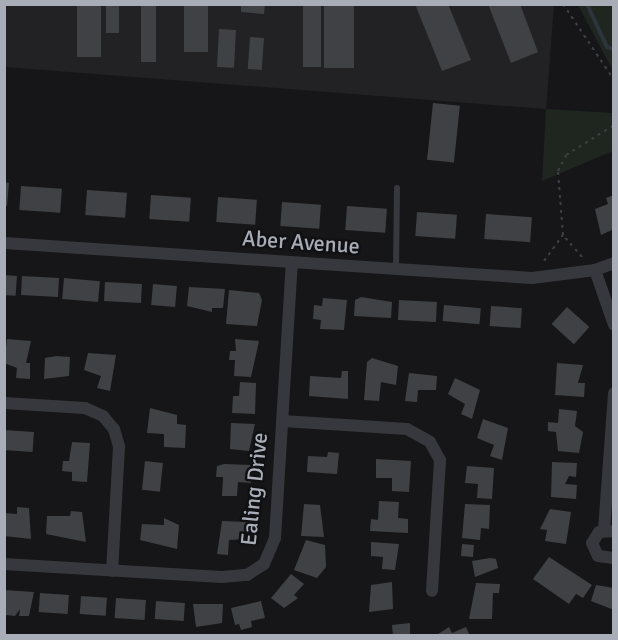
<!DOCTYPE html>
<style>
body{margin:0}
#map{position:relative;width:618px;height:640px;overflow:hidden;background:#161618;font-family:Signika,sans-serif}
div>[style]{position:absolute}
.built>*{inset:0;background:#222225}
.green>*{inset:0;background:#1e261f}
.stream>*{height:4px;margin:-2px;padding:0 2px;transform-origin:2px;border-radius:2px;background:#2c353c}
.building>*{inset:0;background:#404145;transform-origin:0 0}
.path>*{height:2px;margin-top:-1px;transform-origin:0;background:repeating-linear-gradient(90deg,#3d3f44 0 3px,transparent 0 7.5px)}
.lane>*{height:6px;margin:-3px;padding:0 3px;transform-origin:3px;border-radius:3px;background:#37383d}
.street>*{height:12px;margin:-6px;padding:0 6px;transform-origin:6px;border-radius:6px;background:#37383d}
span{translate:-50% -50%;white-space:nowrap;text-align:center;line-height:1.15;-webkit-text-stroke:5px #111113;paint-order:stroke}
.street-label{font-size:22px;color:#a8adb8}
.frame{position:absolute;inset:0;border:6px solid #a8adb8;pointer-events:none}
</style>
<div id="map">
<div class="built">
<i style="clip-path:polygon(4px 5px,554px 5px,546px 109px,5px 67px)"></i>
</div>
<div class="green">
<i style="clip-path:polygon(578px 5px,613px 5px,613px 70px,612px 69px)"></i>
<i style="clip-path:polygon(546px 109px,613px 113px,613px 151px,542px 181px)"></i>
</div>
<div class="stream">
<i style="left:587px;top:4px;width:47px;rotate:65.1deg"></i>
<i style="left:607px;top:47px;width:7px;rotate:16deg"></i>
</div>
<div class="building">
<i style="left:77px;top:4px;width:24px;height:53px"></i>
<i style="left:106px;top:4px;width:13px;height:29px"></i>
<i style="left:141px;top:4px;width:15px;height:58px"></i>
<i style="left:184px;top:4px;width:24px;height:48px"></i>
<i style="clip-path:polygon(241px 4px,265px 4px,264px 14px,241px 12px)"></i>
<i style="left:303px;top:4px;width:18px;height:63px"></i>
<i style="left:324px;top:4px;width:30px;height:64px"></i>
<i style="clip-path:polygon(415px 4px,448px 4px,471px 60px,442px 71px)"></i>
<i style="clip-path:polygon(488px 4px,520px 4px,538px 52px,511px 63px)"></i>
<i style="left:219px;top:29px;width:17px;height:38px;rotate:3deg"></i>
<i style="left:250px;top:37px;width:14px;height:32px;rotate:4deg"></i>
<i style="left:433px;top:103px;width:27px;height:57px;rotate:6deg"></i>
<i style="clip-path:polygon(4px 182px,9px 183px,7px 206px,4px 206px)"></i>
<i style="left:21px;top:186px;width:41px;height:24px;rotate:4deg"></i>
<i style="left:87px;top:190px;width:40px;height:25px;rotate:4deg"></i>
<i style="left:151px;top:195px;width:40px;height:24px;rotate:4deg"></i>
<i style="clip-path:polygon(614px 195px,614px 229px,601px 235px,595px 209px,608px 204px,606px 198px)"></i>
<i style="left:218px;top:197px;width:39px;height:25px;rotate:4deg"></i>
<i style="left:282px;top:202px;width:39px;height:24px;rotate:4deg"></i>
<i style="left:347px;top:206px;width:40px;height:24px;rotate:4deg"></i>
<i style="left:417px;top:212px;width:40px;height:24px;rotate:4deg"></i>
<i style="left:486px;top:214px;width:46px;height:25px;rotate:4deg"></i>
<i style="left:4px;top:275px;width:13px;height:20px;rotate:4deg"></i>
<i style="left:22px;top:276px;width:37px;height:19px;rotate:3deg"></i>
<i style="left:64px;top:278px;width:36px;height:21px;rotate:5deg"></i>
<i style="left:105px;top:282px;width:37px;height:19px;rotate:3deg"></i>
<i style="left:153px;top:284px;width:24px;height:21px;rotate:5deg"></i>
<i style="clip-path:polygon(189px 287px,225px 289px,223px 308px,212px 308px,212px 312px,187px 306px)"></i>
<i style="clip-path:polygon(229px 290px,259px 293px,262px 300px,257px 326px,226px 324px)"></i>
<i style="clip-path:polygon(361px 297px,392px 302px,391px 318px,354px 316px,355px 300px)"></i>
<i style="clip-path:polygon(323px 298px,347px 300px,344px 330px,320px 329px,321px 320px,313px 319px,314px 305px,322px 306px)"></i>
<i style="left:399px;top:300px;width:38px;height:20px;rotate:3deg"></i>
<i style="left:444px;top:305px;width:37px;height:16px;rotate:5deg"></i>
<i style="left:491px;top:306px;width:31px;height:20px;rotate:4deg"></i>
<i style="left:567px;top:307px;width:30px;height:23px;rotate:42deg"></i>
<i style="clip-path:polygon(7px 339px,31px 341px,26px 363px,30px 363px,30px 379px,16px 378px,17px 368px,4px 363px)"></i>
<i style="clip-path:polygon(235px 339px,259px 341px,251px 377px,234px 376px,235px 360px,229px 360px,230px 351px,236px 351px)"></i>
<i style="clip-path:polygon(88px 353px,116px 355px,110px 391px,97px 388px,101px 376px,84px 370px)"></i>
<i style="clip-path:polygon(57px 356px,70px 357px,69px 376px,44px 379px,45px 358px)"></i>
<i style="clip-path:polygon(372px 358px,398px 366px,396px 385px,381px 382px,379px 401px,364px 400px,367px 362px)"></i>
<i style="clip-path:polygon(557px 363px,583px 365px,578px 383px,585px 383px,584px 397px,555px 395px)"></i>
<i style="clip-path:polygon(342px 371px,348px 371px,348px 399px,309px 396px,310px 376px,341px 378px)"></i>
<i style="clip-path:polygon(409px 373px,437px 376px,436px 390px,418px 390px,417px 402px,405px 401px)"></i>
<i style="clip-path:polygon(455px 378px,480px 390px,472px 419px,461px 414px,465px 404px,448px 394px)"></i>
<i style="clip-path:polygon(240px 382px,256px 383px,255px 414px,232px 413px,233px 396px,239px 396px)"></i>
<i style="clip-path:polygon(150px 408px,177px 415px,177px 424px,186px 425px,185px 448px,164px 447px,164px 434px,147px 433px)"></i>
<i style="clip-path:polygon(559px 409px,577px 411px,575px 426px,583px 432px,579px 453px,558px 451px,556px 432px,548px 431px,548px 422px,558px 423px)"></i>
<i style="clip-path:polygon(483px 419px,508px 428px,502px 460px,490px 456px,494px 445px,477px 438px)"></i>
<i style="clip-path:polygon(231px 423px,255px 424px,249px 451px,230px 449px)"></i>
<i style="left:4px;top:430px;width:30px;height:20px;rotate:4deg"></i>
<i style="clip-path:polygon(72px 442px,90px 443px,87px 482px,72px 481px,72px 472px,62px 471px,63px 461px,69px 461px)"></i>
<i style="clip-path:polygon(328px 452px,339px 453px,337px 474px,307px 472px,308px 456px,327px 457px)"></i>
<i style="clip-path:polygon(376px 459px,411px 461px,409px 492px,392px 491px,392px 478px,376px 478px)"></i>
<i style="left:145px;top:461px;width:18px;height:29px;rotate:6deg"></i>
<i style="clip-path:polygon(552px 462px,577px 463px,576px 477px,569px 476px,565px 484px,577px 485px,576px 499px,551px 497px)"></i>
<i style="clip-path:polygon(224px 464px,252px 465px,251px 483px,238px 482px,237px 496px,222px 496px,223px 477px,216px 477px,217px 466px)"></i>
<i style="clip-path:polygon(467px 466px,494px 468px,492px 499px,477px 498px,478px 484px,465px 483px)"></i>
<i style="clip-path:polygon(379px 501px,399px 502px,398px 518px,408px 519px,408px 533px,370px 531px,371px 519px,378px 520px)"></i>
<i style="clip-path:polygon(304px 504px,320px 505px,324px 537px,301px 536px)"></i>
<i style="clip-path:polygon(465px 504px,490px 505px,489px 529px,481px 528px,480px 540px,462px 538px)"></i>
<i style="clip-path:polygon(17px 507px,29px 508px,31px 539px,4px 536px,4px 513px,17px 514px)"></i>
<i style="clip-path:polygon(550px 509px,571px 512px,566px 544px,545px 541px,547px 530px,540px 529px)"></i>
<i style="clip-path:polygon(71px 511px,82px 512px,86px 542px,46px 534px,47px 516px,70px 516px)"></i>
<i style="clip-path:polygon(164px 518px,179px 525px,177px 549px,140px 540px,142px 524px,164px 525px)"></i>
<i style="clip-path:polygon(222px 521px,249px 522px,248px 539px,229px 540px,228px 555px,217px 554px)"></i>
<i style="clip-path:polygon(306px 540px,325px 545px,326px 567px,317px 578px,294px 570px)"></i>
<i style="clip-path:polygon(371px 542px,399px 544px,395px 570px,382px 569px,383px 557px,371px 556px)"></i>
<i style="left:462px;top:544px;width:12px;height:12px;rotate:5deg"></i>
<i style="clip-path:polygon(549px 557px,592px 585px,583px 598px,576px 594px,569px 604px,533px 579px)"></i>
<i style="clip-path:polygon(490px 558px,496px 559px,498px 568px,475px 577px,472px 561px)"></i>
<i style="clip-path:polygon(291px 574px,304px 584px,294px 595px,298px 598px,284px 608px,271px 598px)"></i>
<i style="clip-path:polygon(392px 582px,393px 609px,369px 612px,371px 585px)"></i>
<i style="clip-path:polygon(476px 583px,500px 584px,499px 593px,493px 593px,492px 619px,469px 619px)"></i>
<i style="clip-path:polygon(596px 585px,614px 588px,614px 610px,591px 601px)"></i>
<i style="clip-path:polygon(4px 590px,34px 592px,29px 616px,19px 616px,20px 609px,15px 616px,6px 615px)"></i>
<i style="left:40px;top:593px;width:29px;height:19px;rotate:4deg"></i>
<i style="left:81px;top:596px;width:26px;height:18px;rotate:4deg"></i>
<i style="left:116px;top:598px;width:30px;height:20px;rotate:4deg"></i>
<i style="left:156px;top:601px;width:29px;height:18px;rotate:4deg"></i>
<i style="clip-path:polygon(261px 601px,265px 618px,251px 621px,252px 627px,241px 630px,239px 624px,235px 625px,231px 608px)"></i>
<i style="clip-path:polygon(193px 604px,223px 604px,222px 623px,196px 627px)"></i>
<i style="clip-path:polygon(410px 623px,410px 636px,393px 636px,392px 625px)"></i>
<i style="clip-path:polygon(449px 627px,452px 633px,466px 627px,470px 636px,435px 636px)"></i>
</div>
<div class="path">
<i style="left:563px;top:4px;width:92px;rotate:56.1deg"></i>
<i style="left:582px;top:257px;width:29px;rotate:-131deg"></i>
<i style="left:563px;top:235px;width:64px;rotate:-94.5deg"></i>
<i style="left:558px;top:171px;width:18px;rotate:-63deg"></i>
<i style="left:566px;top:155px;width:57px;rotate:-32deg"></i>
<i style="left:544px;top:261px;width:32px;rotate:-54deg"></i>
</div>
<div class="lane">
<i style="left:396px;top:269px;width:81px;rotate:-89.3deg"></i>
</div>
<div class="street">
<i style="left:4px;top:243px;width:529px;rotate:3.79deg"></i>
<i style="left:532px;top:278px;width:64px;rotate:-7.2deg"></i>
<i style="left:595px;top:270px;width:20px;rotate:-20deg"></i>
<i style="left:595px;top:270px;width:58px;rotate:70.9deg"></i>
<i style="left:4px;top:403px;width:81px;rotate:3.5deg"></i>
<i style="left:85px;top:408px;width:20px;rotate:24deg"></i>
<i style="left:103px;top:416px;width:17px;rotate:50deg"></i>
<i style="left:114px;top:429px;width:19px;rotate:74deg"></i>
<i style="left:119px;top:447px;width:124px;rotate:93.2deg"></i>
<i style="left:283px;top:421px;width:124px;rotate:3.7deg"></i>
<i style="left:407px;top:429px;width:26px;rotate:29deg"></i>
<i style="left:430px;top:442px;width:21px;rotate:61deg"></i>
<i style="left:440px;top:460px;width:131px;rotate:93.5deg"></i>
<i style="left:604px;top:530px;width:137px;rotate:-85.8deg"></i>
<i style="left:614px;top:531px;width:15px;rotate:176deg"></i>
<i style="left:599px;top:532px;width:13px;rotate:122deg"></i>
<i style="left:592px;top:543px;width:14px;rotate:65deg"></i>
<i style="left:598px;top:556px;width:16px;rotate:7deg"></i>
<i style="left:4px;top:564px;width:218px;rotate:3.4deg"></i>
<i style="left:222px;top:577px;width:25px;rotate:-5deg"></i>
<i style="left:247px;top:575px;width:20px;rotate:-33deg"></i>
<i style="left:264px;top:564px;width:28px;rotate:-67deg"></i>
<i style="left:275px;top:538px;width:276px;rotate:-86.5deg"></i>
</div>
<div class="street-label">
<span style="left:301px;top:242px;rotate:4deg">Aber Avenue</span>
<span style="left:254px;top:489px;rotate:-84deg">Ealing Drive</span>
</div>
<div class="frame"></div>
</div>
